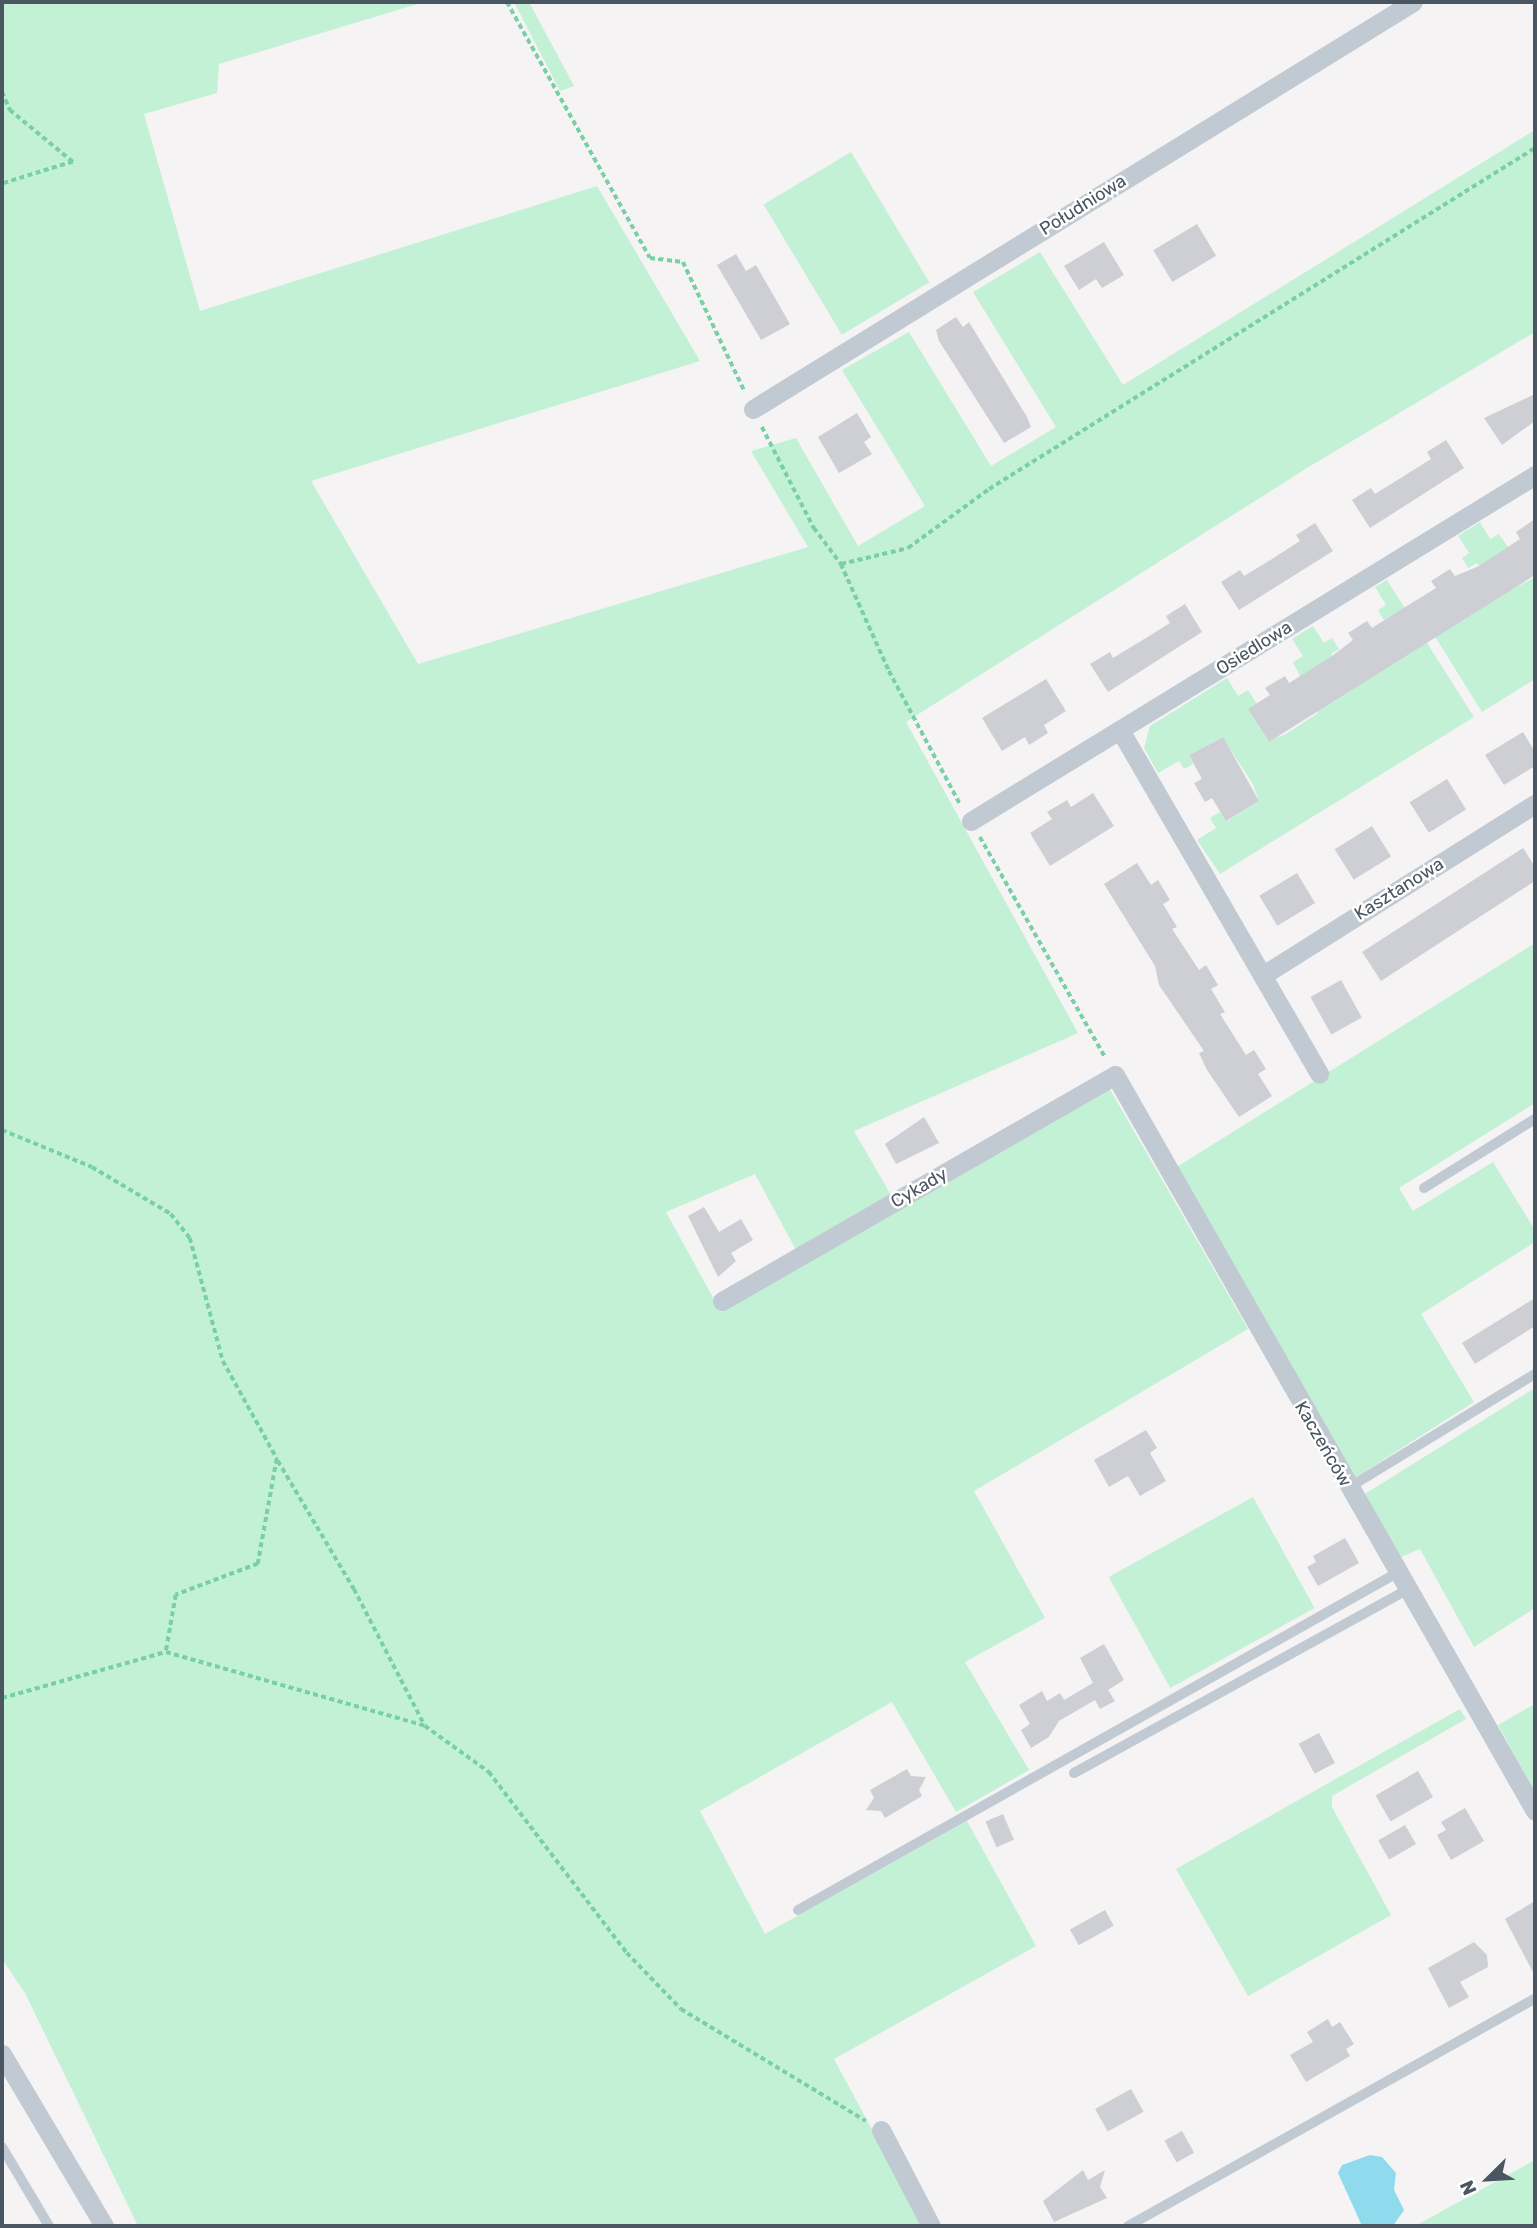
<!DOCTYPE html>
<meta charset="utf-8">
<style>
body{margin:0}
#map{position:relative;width:1537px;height:2228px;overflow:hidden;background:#f5f3f3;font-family:Rubik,sans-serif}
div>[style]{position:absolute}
.green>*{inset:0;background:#c3f1d5;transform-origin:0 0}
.water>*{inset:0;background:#90daee}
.building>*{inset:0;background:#cdcfd5;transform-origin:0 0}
.path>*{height:3.5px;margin-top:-1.75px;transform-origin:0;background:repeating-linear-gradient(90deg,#7ad0a6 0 5px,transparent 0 8.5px)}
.lane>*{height:10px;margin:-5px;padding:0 5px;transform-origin:5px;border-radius:5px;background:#c1cad2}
.street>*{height:19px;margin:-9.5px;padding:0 9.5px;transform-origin:9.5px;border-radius:9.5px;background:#c1cad2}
span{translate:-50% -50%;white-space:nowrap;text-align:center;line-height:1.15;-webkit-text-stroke:5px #fff;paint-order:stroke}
.street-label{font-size:18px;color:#4a5661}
.frame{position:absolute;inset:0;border:4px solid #4a5661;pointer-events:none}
.north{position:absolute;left:1453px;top:2144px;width:70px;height:70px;-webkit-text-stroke:5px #fff;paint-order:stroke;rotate:246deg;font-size:19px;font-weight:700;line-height:28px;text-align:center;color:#4a5661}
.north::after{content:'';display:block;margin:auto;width:24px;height:32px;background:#4a5661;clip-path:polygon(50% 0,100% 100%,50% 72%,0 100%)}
</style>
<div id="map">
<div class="green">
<i style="clip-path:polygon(2px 2px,424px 2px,219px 64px,217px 93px,144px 114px,200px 311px,597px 186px,700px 361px,311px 481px,418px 664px,808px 547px,751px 451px,796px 438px,858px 546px,925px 506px,842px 370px,909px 332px,991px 466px,1056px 427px,973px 292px,1040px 252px,1123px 385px,1535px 130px,1535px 332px,1307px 468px,906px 722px,1078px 1033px,854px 1131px,891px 1195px,796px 1250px,755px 1174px,666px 1212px,721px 1312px,1108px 1086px,1248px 1329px,974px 1491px,1045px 1618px,965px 1662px,1029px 1770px,956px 1812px,892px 1702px,700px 1811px,765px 1934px,967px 1821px,1036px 1946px,834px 2059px,924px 2226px,138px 2226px,25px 1993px,2px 1959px)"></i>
<i style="clip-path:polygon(514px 2px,529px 2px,574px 86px,560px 91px)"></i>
<i style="left:851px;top:152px;width:152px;height:102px;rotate:59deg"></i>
<i style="clip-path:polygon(1480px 522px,1490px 539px,1499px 534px,1508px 547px,1499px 554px,1519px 586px,1535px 577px,1535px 679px,1482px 712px,1434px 635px,1497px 595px,1477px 563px,1468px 568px,1462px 558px,1469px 553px,1458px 536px)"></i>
<i style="clip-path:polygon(1387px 580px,1474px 717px,1220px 874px,1197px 840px,1216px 828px,1210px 818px,1220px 812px,1227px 821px,1259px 801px,1253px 784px,1222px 737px,1189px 755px,1193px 764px,1184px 769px,1179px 761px,1158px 773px,1144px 748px,1150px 726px,1227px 678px,1238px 696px,1248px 690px,1257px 704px,1248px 709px,1268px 741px,1286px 734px,1318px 713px,1293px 662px,1303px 656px,1292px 639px,1313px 626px,1324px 643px,1332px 638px,1339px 649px,1331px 654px,1351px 687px,1394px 614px,1384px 620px,1378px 610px,1386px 605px,1375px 587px)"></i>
<i style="clip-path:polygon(1535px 943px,1535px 1103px,1399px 1188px,1413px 1211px,1493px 1162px,1535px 1230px,1535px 1242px,1421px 1314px,1474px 1402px,1350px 1481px,1175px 1168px)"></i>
<i style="clip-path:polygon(1535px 1388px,1535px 1608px,1474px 1647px,1420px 1549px,1399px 1558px,1360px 1497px)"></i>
<i style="left:1253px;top:1497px;width:127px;height:165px;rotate:61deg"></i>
<i style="clip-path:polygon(1535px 1704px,1535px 1792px,1498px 1725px)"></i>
<i style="clip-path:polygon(1460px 1709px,1466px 1719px,1332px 1796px,1332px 1807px,1391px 1915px,1248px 1996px,1176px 1869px)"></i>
<i style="clip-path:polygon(1535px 2160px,1535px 2226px,1415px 2226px)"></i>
</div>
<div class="water">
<i style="clip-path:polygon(1370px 2155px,1382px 2157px,1396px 2173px,1394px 2190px,1404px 2210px,1393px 2226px,1362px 2226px,1338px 2173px,1342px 2165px)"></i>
</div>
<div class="building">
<i style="left:1197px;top:224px;width:37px;height:51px;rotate:59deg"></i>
<i style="clip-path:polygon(1104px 242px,1124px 275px,1102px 288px,1096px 279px,1079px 290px,1064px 266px)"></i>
<i style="clip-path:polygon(736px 254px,746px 271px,756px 265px,790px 324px,761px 340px,717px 265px)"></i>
<i style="clip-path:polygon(956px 317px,963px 327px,969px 322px,1027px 417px,1031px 427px,1004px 443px,939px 341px,936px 330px)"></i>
<i style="clip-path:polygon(1535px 394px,1535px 421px,1502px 445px,1484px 418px)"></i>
<i style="clip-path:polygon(857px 413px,871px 437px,864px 442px,872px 454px,839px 473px,818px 437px)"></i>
<i style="clip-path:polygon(1446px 440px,1464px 468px,1370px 528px,1352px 500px,1371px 488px,1375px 494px,1431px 459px,1427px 452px)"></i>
<i style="clip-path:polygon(1535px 519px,1535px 575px,1269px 742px,1248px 709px,1270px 695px,1265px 688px,1285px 676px,1289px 683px,1332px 656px,1353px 640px,1348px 633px,1367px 621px,1372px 628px,1394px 614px,1436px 588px,1431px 581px,1450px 569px,1455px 576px,1479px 566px,1520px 539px,1516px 532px)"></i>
<i style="clip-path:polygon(1315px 523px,1333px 551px,1239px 610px,1221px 582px,1240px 570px,1244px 576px,1272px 559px,1300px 541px,1296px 535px)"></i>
<i style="clip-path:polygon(1185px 604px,1202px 632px,1108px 692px,1090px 664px,1110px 652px,1113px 658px,1141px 641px,1170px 623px,1166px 616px)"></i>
<i style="clip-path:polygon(1046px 679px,1066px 711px,1044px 725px,1048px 733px,1029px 745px,1025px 737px,1002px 751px,982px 718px)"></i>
<i style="clip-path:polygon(1523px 732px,1535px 752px,1535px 766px,1504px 785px,1485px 755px)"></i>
<i style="clip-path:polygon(1223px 737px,1259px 801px,1226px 821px,1212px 798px,1205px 802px,1194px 783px,1202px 779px,1189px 755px)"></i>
<i style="left:1447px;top:779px;width:36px;height:44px;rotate:58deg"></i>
<i style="clip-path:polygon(1093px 793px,1114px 826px,1050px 866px,1030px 833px,1052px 819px,1047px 812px,1067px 800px,1071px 807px)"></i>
<i style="left:1372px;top:826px;width:36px;height:44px;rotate:58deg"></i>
<i style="clip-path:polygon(1523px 848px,1535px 867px,1535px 881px,1381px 981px,1362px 952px)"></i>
<i style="clip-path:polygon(1137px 863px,1151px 885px,1158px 880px,1170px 900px,1163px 904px,1177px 927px,1172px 929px,1199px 970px,1206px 965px,1218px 985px,1211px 989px,1225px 1012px,1220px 1014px,1246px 1055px,1254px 1050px,1266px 1069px,1258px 1074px,1272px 1096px,1239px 1117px,1207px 1070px,1199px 1053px,1204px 1051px,1159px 985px,1155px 966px,1104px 884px)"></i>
<i style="left:1297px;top:873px;width:35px;height:44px;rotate:59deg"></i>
<i style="left:1341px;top:980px;width:43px;height:35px;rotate:61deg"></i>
<i style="clip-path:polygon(924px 1117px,939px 1143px,896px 1164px,885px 1144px)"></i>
<i style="clip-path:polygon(704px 1207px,719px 1232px,741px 1219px,753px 1240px,731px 1253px,736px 1261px,718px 1277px,688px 1216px)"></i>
<i style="clip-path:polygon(1535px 1298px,1535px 1326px,1475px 1364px,1462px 1343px)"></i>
<i style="clip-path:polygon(1146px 1430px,1157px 1448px,1150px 1453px,1166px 1481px,1140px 1496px,1128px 1476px,1109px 1487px,1094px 1460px)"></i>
<i style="clip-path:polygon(1345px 1538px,1359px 1563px,1318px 1586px,1307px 1567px,1316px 1562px,1313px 1556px)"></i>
<i style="clip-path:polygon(1104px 1644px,1124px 1680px,1108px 1690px,1115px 1701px,1100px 1709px,1095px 1700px,1059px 1721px,1049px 1737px,1031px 1748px,1021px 1730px,1030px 1724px,1019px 1705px,1042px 1691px,1047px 1701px,1060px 1693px,1064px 1700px,1093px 1683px,1080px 1658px)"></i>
<i style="left:1319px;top:1733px;width:34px;height:23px;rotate:62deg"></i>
<i style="clip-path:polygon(907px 1769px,911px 1776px,926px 1777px,919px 1790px,922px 1796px,885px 1818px,881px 1811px,866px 1810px,874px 1798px,870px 1790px)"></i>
<i style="left:1418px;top:1771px;width:30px;height:49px;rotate:60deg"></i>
<i style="clip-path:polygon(1465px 1808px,1484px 1841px,1451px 1860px,1437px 1835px,1446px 1830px,1441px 1822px)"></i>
<i style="left:1003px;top:1814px;width:28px;height:19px;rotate:67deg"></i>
<i style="left:1405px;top:1825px;width:22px;height:31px;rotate:60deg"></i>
<i style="clip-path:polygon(1535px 1901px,1535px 1976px,1505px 1919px)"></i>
<i style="left:1105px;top:1910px;width:18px;height:40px;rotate:61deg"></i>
<i style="clip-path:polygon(1474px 1942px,1487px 1955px,1488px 1967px,1460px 1982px,1469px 1997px,1449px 2008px,1428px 1968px)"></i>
<i style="clip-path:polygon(1328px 2019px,1332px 2027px,1340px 2022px,1354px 2044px,1346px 2049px,1350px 2056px,1306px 2082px,1290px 2055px,1313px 2042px,1307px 2032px)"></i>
<i style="left:1131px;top:2089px;width:26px;height:41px;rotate:61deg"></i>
<i style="left:1182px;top:2131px;width:25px;height:20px;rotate:61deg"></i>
<i style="clip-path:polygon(1083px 2170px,1088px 2180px,1105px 2170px,1100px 2187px,1107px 2198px,1054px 2222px,1043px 2201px)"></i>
</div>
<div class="path">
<i style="left:507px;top:2px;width:293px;rotate:60.8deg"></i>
<i style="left:650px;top:258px;width:33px;rotate:7deg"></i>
<i style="left:683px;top:262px;width:144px;rotate:64.5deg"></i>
<i style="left:2px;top:92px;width:20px;rotate:66deg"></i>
<i style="left:10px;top:110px;width:82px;rotate:39.5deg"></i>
<i style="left:73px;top:162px;width:74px;rotate:162.8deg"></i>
<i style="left:762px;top:427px;width:114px;rotate:62.8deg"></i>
<i style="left:814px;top:528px;width:45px;rotate:53.1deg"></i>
<i style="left:841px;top:564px;width:117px;rotate:65.8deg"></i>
<i style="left:889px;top:671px;width:151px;rotate:61.9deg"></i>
<i style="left:841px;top:564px;width:69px;rotate:-13.4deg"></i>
<i style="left:908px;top:548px;width:100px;rotate:-36.1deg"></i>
<i style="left:989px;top:489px;width:644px;rotate:-31.99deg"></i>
<i style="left:980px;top:837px;width:255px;rotate:60.4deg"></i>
<i style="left:2px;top:1130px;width:97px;rotate:22.3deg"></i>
<i style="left:92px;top:1167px;width:92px;rotate:30.7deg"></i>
<i style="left:171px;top:1214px;width:31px;rotate:52deg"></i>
<i style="left:190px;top:1238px;width:127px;rotate:75deg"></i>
<i style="left:223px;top:1361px;width:112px;rotate:61.1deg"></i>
<i style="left:277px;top:1459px;width:107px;rotate:100.3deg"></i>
<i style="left:258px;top:1564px;width:88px;rotate:159.3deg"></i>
<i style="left:176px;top:1595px;width:58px;rotate:100deg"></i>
<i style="left:278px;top:1461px;width:149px;rotate:59.3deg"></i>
<i style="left:354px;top:1589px;width:154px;rotate:62.6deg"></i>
<i style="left:2px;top:1698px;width:170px;rotate:-15.7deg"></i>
<i style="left:166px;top:1652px;width:269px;rotate:15.9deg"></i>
<i style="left:425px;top:1726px;width:79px;rotate:35.7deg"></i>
<i style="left:489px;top:1772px;width:228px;rotate:52.7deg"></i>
<i style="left:627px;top:1953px;width:78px;rotate:46deg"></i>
<i style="left:681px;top:2009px;width:216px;rotate:31.2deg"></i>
</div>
<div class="lane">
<i style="left:1424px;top:1188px;width:131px;rotate:-31.9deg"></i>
<i style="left:1348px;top:1488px;width:219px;rotate:-31.4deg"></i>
<i style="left:1074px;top:1773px;width:380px;rotate:-28.8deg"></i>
<i style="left:798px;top:1910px;width:687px;rotate:-29.36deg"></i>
<i style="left:2px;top:2147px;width:92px;rotate:59.3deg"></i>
<i style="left:1128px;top:2226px;width:466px;rotate:-29.2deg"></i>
</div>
<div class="street">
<i style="left:753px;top:409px;width:775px;rotate:-31.66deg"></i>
<i style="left:1120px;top:730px;width:397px;rotate:59.9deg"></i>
<i style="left:971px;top:821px;width:662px;rotate:-31.53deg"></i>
<i style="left:1263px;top:975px;width:321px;rotate:-32.2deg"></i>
<i style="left:722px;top:1301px;width:453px;rotate:-29.9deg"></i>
<i style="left:1115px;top:1075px;width:847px;rotate:60.29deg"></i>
<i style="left:2px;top:2054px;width:200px;rotate:59.3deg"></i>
<i style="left:881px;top:2130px;width:108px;rotate:62.5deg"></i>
</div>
<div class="street-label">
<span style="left:1083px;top:205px;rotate:-32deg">Południowa</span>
<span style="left:1254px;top:648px;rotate:-32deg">Osiedlowa</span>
<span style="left:1399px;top:889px;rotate:-32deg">Kasztanowa</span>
<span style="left:919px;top:1188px;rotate:-30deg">Cykady</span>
<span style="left:1323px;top:1444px;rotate:60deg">Kaczeńców</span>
</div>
<div class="frame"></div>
<div class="north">N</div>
</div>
